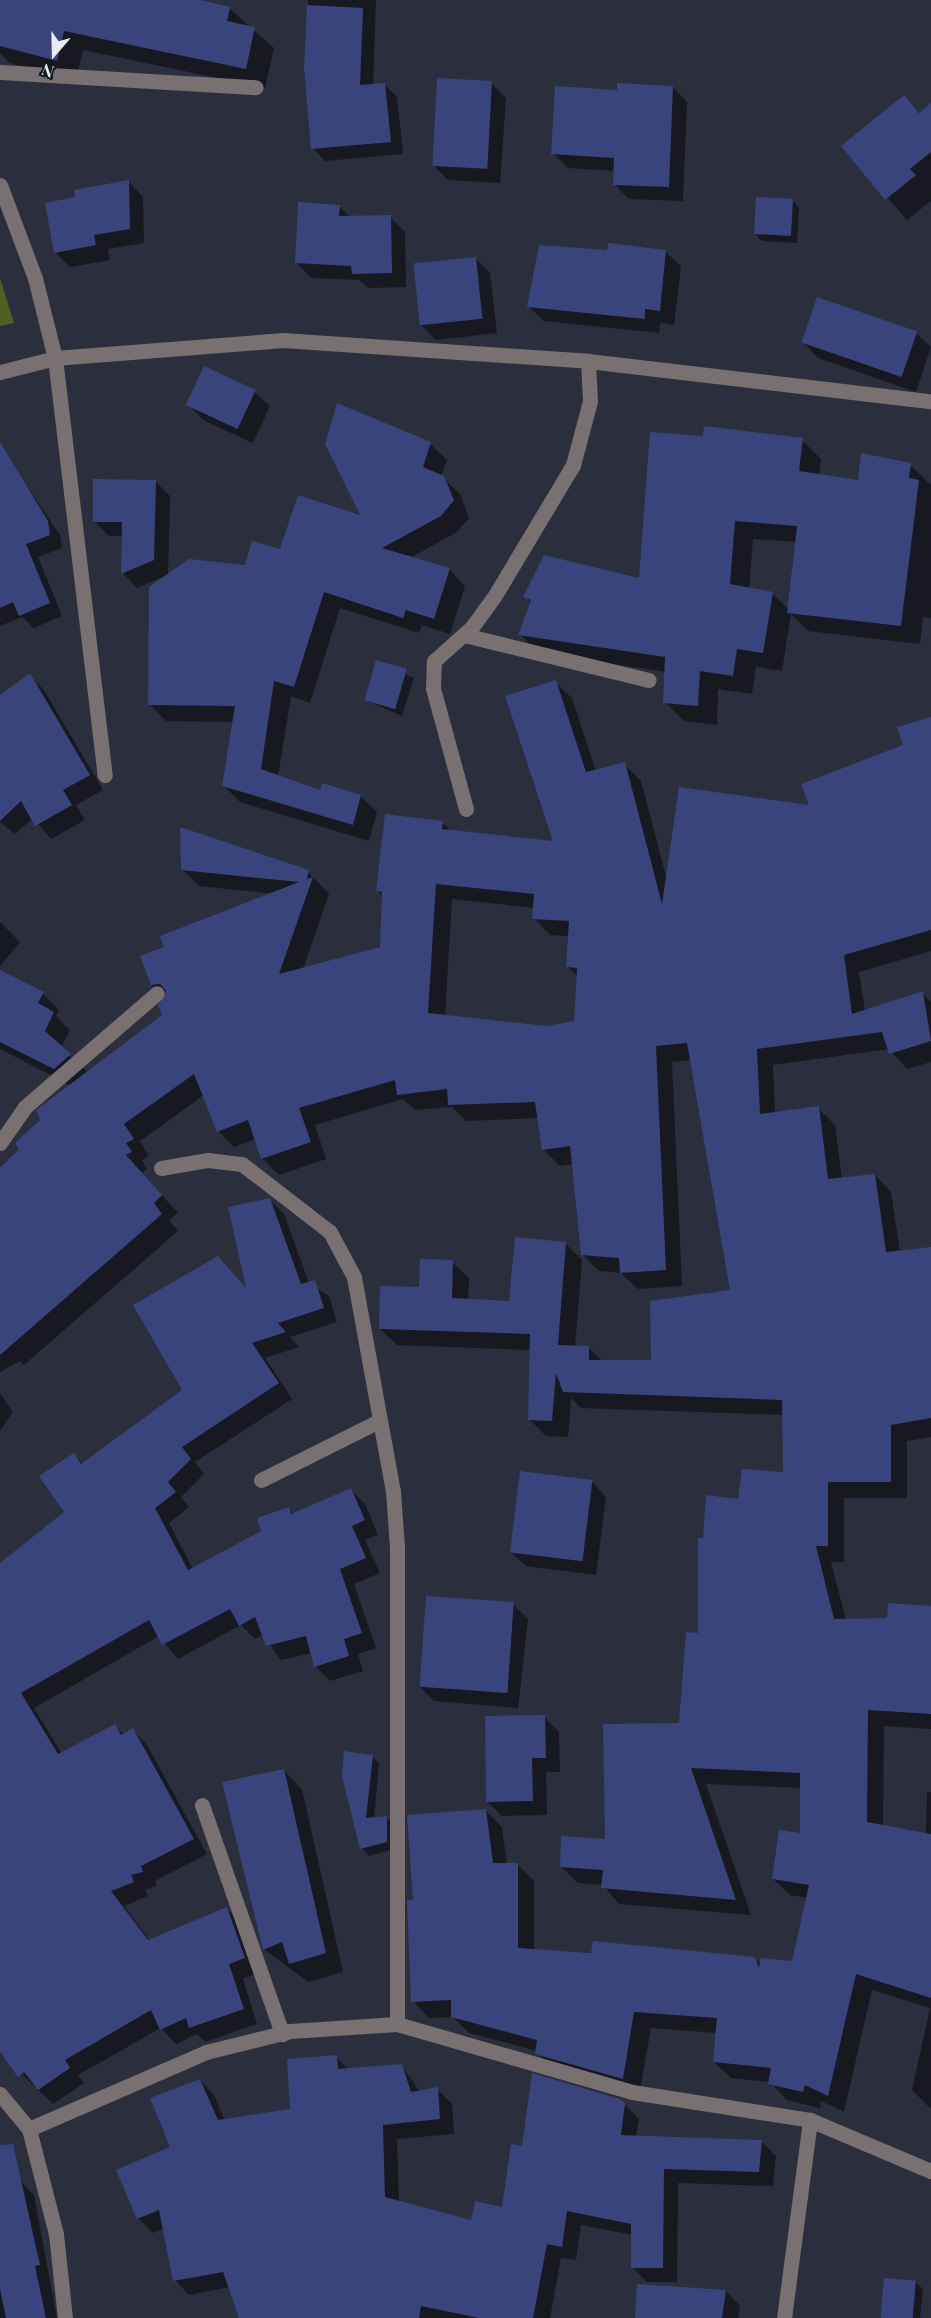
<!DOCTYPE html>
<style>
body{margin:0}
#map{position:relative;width:931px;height:2318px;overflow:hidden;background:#2b2e3c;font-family:"Playfair Display",serif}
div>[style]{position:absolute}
.green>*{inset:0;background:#516022}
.shadow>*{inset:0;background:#0007}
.building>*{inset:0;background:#39447d;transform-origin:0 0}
.minor>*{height:15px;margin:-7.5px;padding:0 7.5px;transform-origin:7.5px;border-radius:7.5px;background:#797072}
span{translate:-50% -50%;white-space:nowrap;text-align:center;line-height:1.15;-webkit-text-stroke:6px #15171d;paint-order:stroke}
.north{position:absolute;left:24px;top:24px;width:60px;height:60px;-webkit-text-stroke:4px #15171d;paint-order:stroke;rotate:200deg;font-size:16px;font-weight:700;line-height:24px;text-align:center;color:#e9ecf5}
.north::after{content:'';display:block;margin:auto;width:21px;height:27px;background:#e9ecf5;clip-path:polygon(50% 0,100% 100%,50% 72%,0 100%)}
</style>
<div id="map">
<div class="green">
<i style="clip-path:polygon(0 278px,14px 323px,0 326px)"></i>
</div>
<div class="shadow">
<i style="clip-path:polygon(1px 0,169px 0,230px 9px,274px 48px,265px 88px,83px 50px,76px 80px,10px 63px,0 53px)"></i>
<i style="clip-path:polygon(308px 0,376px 0,373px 86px,385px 85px,397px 97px,403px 154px,325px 161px,313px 148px,306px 68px)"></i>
<i style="clip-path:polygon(491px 83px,506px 98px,500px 183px,448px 180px,433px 165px)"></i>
<i style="clip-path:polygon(673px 87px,687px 102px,683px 201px,629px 199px,614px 184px,615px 171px,568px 168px,553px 153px,619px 92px)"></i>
<i style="clip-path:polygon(904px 97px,921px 114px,931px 105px,931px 201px,907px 220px,843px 146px)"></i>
<i style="clip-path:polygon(129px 182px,143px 197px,144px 243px,108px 249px,110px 260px,70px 267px,56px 253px,77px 198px)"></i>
<i style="clip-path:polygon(792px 200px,799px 208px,797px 243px,762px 241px,755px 234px)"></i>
<i style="clip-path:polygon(339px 206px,351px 218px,390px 217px,405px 232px,406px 287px,368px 288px,359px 280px,311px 278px,297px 263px)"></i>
<i style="clip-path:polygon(609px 251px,666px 252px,681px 266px,674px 325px,660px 323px,659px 333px,544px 321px,529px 307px)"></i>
<i style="clip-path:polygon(476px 259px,490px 273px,497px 333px,436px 340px,421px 325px)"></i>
<i style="clip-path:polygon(916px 333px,931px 347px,916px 392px,818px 358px,804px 343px)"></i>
<i style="clip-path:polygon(255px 392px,270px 406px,253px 443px,203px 420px,189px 405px)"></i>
<i style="clip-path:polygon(evenodd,704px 438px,802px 440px,821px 459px,819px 476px,860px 481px,862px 455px,910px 465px,931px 485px,931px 618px,923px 617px,920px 644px,808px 631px,791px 614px,782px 671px,756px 667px,752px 694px,718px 689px,717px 725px,684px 721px,665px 702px,666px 672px,538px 653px,520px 634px,532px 603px,525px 596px,640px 580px,704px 438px,753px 539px,797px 542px,789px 610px,772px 593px,749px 589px,753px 539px)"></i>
<i style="clip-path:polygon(430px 444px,447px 460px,441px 476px,460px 494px,469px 518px,457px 532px,410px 558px,449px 569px,465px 586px,450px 634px,422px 625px,419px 633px,340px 608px,310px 703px,291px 696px,278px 776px,321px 792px,360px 796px,377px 812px,369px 841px,240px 802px,223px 785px,234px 722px,166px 721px,149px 704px,165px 576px,137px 588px,123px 573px,124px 536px,109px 536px,94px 521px,155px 481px,170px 496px,168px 576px,246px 566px,363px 517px)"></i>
<i style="clip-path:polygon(11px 463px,60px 535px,62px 548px,38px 557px,62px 616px,34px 628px,22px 617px,0 626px,0 470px)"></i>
<i style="clip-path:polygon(377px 662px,414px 678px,402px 716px,365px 700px)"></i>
<i style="clip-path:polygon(29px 675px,44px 690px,103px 790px,76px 805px,85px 820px,51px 839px,33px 818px,15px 834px,0 822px,0 695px)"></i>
<i style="clip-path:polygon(evenodd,555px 682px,572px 698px,596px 771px,624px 764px,641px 781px,667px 880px,811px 807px,905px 746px,931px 718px,931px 951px,859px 972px,865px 1011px,922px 993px,931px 1002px,931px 1062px,907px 1069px,889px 1049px,773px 1065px,775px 1113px,818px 1108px,835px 1125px,842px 1179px,875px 1175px,891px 1192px,900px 1252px,931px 1249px,931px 1437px,907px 1441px,907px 1498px,844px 1498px,844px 1562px,831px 1562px,846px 1620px,889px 1619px,931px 1608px,931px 1729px,884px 1726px,883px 1826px,926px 1834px,927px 1792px,931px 1792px,931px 2109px,912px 2090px,930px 2008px,872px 1990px,844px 2112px,821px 2101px,820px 2108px,787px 2100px,770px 2082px,731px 2078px,714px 2062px,717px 2033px,651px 2028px,639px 2095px,553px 2070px,537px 2051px,469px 2033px,453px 2017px,429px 2018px,413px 2001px,415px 1902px,486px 1811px,502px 1827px,507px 1865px,518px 1865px,534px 1881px,534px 1950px,793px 1963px,808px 1898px,790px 1895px,773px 1879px,801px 1835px,801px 1788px,706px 1784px,751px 1915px,619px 1904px,603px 1885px,578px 1883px,561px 1867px,607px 1840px,680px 1725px,699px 1635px,704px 1540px,739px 1501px,784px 1474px,783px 1415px,581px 1408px,571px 1398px,568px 1437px,546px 1436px,529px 1419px,531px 1350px,397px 1345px,380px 1329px,452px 1262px,469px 1278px,468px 1301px,511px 1302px,565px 1243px,582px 1260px,575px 1347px,588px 1347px,603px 1362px,652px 1362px,731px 1291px,691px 1060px,672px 1062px,682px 1286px,638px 1289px,621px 1273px,599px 1271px,582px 1254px,574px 1164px,560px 1166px,543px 1149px,539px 1118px,466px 1121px,452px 1107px,415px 1110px,403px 1099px,315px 1125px,326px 1159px,279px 1175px,262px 1158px,256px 1139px,234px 1147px,218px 1131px,204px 1095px,140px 1141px,149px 1156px,142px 1160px,147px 1169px,142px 1173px,178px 1213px,169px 1220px,178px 1231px,24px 1365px,20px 1361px,0 1372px,0 1180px,70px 1085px,0 1049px,0 972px,43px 994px,59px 1010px,56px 1016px,70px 1030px,61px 1048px,87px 1072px,163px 1015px,164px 997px,152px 985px,166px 948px,274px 894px,199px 886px,182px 869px,308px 872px,329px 894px,303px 969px,382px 948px,384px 897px,378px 891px,443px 823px,451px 831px,555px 843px,555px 682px,452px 899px,534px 908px,534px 918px,550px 935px,569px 936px,567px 966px,578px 977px,576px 1022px,547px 1028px,445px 1017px,452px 899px)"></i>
<i style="clip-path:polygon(0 922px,20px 942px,0 966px)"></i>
<i style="clip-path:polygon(270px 1200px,284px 1214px,309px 1283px,329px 1296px,337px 1322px,290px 1337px,299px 1347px,265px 1358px,292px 1399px,195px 1462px,204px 1474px,181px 1497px,189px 1507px,169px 1523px,193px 1569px,263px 1532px,288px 1509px,294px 1514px,351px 1490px,365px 1504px,378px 1535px,365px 1540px,380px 1573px,354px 1584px,376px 1648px,358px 1654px,363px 1671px,330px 1681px,315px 1666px,312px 1653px,281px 1660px,263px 1635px,255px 1639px,241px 1625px,178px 1659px,159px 1636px,34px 1708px,62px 1754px,115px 1726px,124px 1735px,133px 1730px,147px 1745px,207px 1854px,155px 1881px,157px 1886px,145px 1890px,148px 1896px,124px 1906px,150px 1941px,227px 1909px,241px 1923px,259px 1972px,243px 1979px,257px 2024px,205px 2042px,197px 2034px,176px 2044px,161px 2028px,78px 2075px,84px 2083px,53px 2104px,0 2053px,0 1569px,66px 1512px,74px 1455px,83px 1464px,184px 1390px,248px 1291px)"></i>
<i style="clip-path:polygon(0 1393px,13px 1412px,0 1431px)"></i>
<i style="clip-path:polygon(592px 1482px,606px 1497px,596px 1575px,526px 1566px,511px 1552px)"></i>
<i style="clip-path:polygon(513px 1604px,528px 1619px,518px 1708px,434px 1701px,419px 1686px)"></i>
<i style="clip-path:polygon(544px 1717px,559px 1732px,560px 1772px,546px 1772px,547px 1815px,502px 1816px,487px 1801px)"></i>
<i style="clip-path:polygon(372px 1756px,379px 1763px,374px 1819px,387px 1818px,394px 1825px,394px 1849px,369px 1856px,362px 1848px)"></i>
<i style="clip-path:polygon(284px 1771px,302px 1789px,343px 1972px,308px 1982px,264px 1949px)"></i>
<i style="clip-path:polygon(336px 2057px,349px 2070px,401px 2065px,420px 2092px,437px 2089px,452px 2104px,454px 2134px,397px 2139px,399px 2202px,473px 2222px,503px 2209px,524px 2147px,624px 2104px,639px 2119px,636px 2137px,762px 2142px,776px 2156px,773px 2186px,678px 2183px,677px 2282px,647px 2282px,632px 2267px,633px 2235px,581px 2225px,576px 2260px,561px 2258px,550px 2318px,240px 2318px,230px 2287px,189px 2295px,175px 2280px,165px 2228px,153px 2233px,139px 2219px,118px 2170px,172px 2148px,200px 2080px,214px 2095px,225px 2121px,292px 2110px)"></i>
<i style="clip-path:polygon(0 2159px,34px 2195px,57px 2318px,0 2318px)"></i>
<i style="clip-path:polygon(915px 2282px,923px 2289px,920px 2318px,882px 2318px)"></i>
<i style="clip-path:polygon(726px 2291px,740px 2306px,738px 2318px,636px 2318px)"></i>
</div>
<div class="building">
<i style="clip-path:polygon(0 0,200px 0,230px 7px,227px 21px,255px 27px,246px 69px,64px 31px,57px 61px,0 46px)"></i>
<i style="clip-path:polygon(307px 5px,363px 8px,360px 85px,385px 83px,391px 142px,311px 149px,304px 68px)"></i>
<i style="left:437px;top:78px;width:55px;height:88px;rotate:3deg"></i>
<i style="clip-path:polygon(617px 83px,673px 86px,669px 187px,613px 185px,614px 158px,551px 154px,555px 86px,617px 90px)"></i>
<i style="clip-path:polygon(904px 95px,919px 113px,931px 103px,931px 152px,910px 169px,916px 175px,885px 200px,841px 146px)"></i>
<i style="clip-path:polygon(129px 180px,130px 229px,94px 235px,96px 245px,54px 253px,45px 203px,75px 197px,74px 190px)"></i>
<i style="left:756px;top:197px;width:37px;height:37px;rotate:3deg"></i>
<i style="clip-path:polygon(298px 202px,340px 205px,339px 216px,391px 215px,392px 273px,352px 274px,351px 266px,295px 263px)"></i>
<i style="clip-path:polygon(608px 243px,666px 250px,660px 311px,645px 309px,645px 319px,527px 307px,539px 245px,607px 250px)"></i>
<i style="left:476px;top:257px;width:62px;height:63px;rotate:84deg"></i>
<i style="left:817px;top:297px;width:106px;height:48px;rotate:19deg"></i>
<i style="left:204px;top:366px;width:57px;height:43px;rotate:25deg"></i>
<i style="clip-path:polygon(337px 403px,431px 442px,423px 467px,444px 476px,454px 500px,441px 516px,382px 548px,450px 568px,434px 619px,406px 610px,403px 618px,324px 592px,294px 687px,274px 681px,261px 769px,320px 790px,322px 783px,361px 795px,353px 825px,222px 786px,235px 706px,148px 705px,149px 587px,189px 559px,245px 565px,252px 541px,280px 549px,298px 495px,360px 515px,325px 444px)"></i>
<i style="clip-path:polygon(704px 426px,803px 438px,799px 471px,858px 480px,861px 453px,911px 463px,909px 478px,919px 480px,901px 626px,787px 613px,797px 526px,735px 521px,730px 584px,773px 592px,763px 653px,737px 649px,733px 676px,700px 671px,698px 706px,663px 703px,665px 657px,518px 635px,531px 600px,523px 597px,544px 555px,639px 578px,650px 432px,703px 436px)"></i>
<i style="clip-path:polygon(0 442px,48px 521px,50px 535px,26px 544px,50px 603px,19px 616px,13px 602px,0 608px)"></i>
<i style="clip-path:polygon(93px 479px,156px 480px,154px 560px,121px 574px,122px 522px,93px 522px)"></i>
<i style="left:376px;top:660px;width:32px;height:42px;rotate:16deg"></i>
<i style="clip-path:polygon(30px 673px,90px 775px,63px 790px,72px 805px,35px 826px,21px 801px,0 821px,0 695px)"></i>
<i style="clip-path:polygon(evenodd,556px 680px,586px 772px,625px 762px,662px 904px,679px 787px,809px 805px,801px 784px,903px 745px,897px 727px,931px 717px,931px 930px,844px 955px,852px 1014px,923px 991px,931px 1041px,889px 1054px,882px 1032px,757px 1049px,760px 1114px,819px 1106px,828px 1179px,875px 1174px,886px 1252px,931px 1247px,931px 1418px,891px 1425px,891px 1482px,828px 1482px,828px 1546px,816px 1546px,834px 1619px,887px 1618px,888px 1603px,931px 1606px,931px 1714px,868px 1710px,867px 1822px,931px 1834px,931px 1998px,856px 1974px,828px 2096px,805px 2085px,803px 2092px,768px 2084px,771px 2068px,713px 2062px,717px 2018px,634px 2012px,623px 2079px,535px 2054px,537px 2040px,451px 2017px,451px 2000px,411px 2002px,407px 1900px,413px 1900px,407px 1815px,486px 1809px,493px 1863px,518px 1863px,518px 1948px,591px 1953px,593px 1941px,755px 1957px,759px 1968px,760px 1958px,792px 1961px,809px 1885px,772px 1879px,779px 1830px,800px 1833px,800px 1773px,691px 1768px,736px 1900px,601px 1888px,603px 1870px,560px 1867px,561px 1836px,605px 1839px,603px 1724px,679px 1723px,686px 1632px,698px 1633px,698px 1538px,703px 1538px,706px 1495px,738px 1499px,742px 1469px,783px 1472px,782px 1400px,563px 1392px,556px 1373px,552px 1421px,528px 1420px,530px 1334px,379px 1329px,380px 1286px,419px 1287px,420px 1259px,453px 1260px,452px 1298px,509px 1301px,515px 1237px,566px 1242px,558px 1345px,589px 1346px,589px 1360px,651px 1360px,650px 1301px,730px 1290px,687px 1043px,656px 1046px,666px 1270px,620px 1273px,619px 1258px,581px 1255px,570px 1146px,542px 1150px,535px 1102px,448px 1105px,447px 1089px,397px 1095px,395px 1080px,299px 1108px,311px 1142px,261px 1159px,248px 1120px,217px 1132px,194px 1074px,124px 1124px,134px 1139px,126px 1143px,132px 1152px,126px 1155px,162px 1195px,154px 1203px,162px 1214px,0 1355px,0 1168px,19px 1149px,15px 1143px,40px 1120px,36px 1110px,162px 1015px,158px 1005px,166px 991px,160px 984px,151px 985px,140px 956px,164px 947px,160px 936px,299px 882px,181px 870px,180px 827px,309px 870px,307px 879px,313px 877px,279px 974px,380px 947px,382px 892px,376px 891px,385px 814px,443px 821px,442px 829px,553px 841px,505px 696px,556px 680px,436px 884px,534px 894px,532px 919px,569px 921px,566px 967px,577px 968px,574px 1021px,547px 1026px,428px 1013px,436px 884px)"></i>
<i style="clip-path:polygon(0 970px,44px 992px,38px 1003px,54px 1012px,45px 1031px,71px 1054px,54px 1069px,0 1042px)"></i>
<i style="clip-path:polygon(270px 1198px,301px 1284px,315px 1280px,324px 1308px,278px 1323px,286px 1332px,252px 1343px,279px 1383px,182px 1447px,191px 1459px,168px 1482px,176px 1492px,155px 1508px,188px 1570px,261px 1531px,257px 1518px,289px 1507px,291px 1514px,351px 1488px,365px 1520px,352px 1526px,366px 1558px,340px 1569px,362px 1633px,344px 1639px,349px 1656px,314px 1667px,306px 1636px,266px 1646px,255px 1617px,239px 1626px,230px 1609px,162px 1645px,149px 1620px,21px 1693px,58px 1754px,115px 1724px,121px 1735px,133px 1728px,194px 1839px,141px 1866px,143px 1872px,131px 1875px,134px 1882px,111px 1891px,148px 1940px,227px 1907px,245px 1958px,229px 1964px,244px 2009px,189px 2028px,186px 2018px,160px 2030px,151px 2010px,65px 2060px,70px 2068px,38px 2090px,24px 2072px,18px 2077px,0 2052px,0 1563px,64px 1512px,39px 1476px,74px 1453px,81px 1464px,182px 1390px,133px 1305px,218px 1256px,246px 1288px,228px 1207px)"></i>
<i style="left:520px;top:1471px;width:73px;height:82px;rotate:7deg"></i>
<i style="left:426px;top:1596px;width:88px;height:91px;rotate:4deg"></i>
<i style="clip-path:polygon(545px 1715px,546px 1758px,532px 1758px,533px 1801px,486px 1802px,485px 1716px)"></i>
<i style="clip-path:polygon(344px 1751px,373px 1755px,366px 1818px,387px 1816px,387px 1842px,360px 1849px,342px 1776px)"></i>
<i style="clip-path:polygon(284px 1769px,326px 1953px,289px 1964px,282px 1942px,263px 1950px,222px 1782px)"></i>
<i style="clip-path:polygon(337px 2055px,338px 2069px,402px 2064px,411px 2092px,438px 2087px,440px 2119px,383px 2125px,385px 2197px,471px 2220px,475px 2201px,502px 2207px,511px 2144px,522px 2146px,532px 2073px,620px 2099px,625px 2103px,621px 2135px,762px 2140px,759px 2172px,664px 2169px,663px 2268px,631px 2268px,631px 2224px,567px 2211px,562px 2247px,547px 2244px,533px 2318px,479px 2318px,421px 2306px,419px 2318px,239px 2318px,223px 2272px,173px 2281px,159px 2210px,137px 2219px,116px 2170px,170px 2147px,150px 2098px,200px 2079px,218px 2120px,290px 2109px,287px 2059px)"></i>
<i style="clip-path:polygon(13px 2144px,40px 2265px,35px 2266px,46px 2318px,6px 2318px,0 2289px,0 2145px)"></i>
<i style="left:884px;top:2278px;width:32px;height:40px;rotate:5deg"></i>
<i style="clip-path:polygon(637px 2284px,726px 2290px,722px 2318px,635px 2318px)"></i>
</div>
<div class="minor">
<i style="left:0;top:72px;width:256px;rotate:3.4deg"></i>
<i style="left:0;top:185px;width:99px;rotate:69.4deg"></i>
<i style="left:35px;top:278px;width:82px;rotate:76deg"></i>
<i style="left:55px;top:358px;width:420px;rotate:83.2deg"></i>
<i style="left:0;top:372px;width:57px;rotate:-14.3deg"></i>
<i style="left:55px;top:358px;width:229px;rotate:-4.5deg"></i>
<i style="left:283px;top:340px;width:306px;rotate:3.9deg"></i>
<i style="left:588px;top:361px;width:345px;rotate:6.7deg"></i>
<i style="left:464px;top:635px;width:190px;rotate:13.7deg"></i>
<i style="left:466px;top:809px;width:125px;rotate:-105.3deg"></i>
<i style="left:433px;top:688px;width:27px;rotate:-88deg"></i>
<i style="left:434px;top:661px;width:51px;rotate:-41.8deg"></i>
<i style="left:472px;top:627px;width:37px;rotate:-54deg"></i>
<i style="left:494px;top:597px;width:154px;rotate:-59.1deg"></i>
<i style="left:573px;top:465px;width:66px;rotate:-75.1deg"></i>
<i style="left:590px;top:401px;width:40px;rotate:-92.9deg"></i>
<i style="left:0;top:1143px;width:44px;rotate:-55.2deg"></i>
<i style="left:25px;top:1107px;width:174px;rotate:-40.8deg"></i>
<i style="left:161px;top:1168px;width:48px;rotate:-9.7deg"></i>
<i style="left:208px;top:1160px;width:34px;rotate:7deg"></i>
<i style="left:242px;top:1164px;width:111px;rotate:37.7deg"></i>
<i style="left:330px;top:1232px;width:51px;rotate:61.9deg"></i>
<i style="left:354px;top:1277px;width:218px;rotate:79.7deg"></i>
<i style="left:393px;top:1491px;width:56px;rotate:85.9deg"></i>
<i style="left:397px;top:1547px;width:477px;rotate:90deg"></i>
<i style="left:397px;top:2024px;width:245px;rotate:16.1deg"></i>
<i style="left:632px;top:2092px;width:180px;rotate:8.9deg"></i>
<i style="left:810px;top:2120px;width:131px;rotate:22.9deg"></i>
<i style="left:261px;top:1480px;width:132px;rotate:-26.6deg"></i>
<i style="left:202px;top:1805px;width:243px;rotate:70.7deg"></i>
<i style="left:0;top:2094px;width:45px;rotate:50.4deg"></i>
<i style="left:29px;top:2129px;width:193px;rotate:-23.5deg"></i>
<i style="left:206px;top:2052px;width:87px;rotate:-14deg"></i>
<i style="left:290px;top:2031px;width:107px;rotate:-3.7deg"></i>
<i style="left:29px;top:2129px;width:108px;rotate:75.6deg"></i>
<i style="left:56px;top:2234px;width:84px;rotate:83.9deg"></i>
<i style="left:784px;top:2318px;width:200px;rotate:-82.5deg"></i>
</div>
<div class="north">N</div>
</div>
